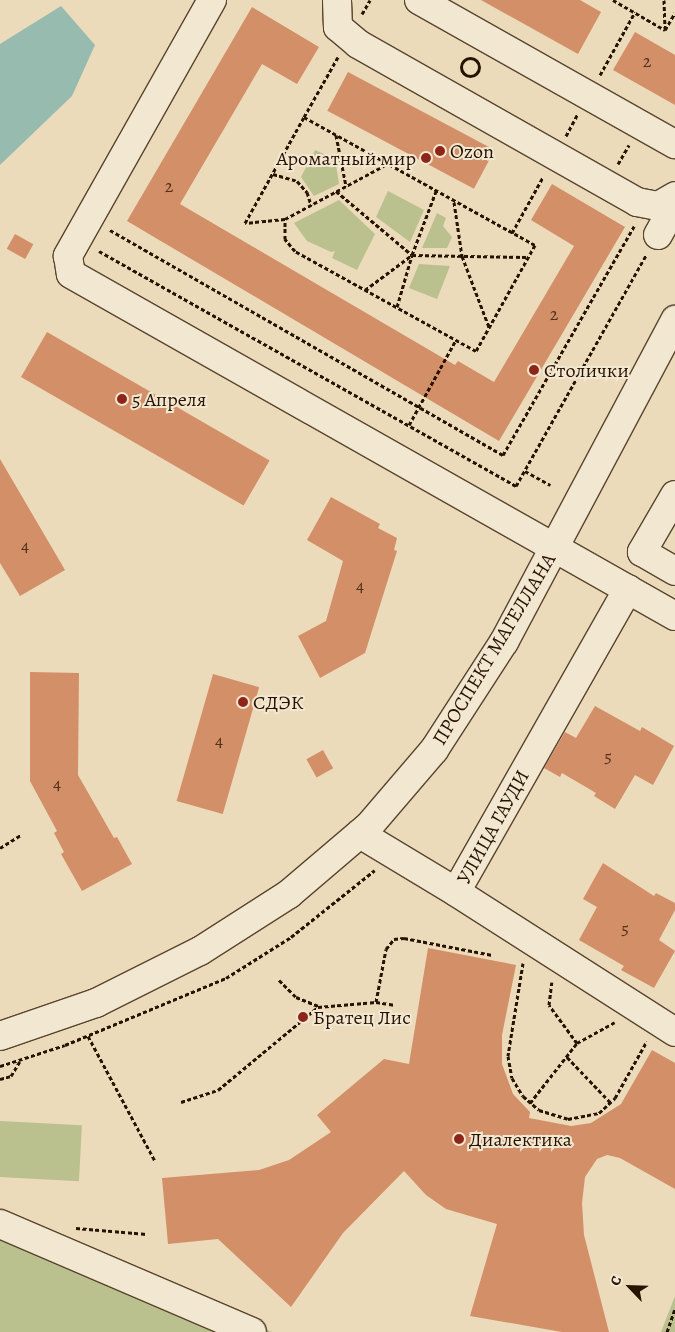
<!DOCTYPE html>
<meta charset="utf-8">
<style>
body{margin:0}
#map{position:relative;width:675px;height:1332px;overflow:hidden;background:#ebdbba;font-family:Alegreya,serif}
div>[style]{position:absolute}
.green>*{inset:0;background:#bac08e;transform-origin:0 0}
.water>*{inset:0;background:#98bbaf}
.building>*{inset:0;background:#d38f68;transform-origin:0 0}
.path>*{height:3px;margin-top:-1.5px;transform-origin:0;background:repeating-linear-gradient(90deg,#281200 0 4px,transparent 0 6.5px)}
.path>.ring{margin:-1.5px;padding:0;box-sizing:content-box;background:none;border:3px solid #281200;border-radius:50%}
.roads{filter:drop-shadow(1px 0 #59442e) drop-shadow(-1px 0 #59442e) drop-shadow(0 1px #59442e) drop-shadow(0 -1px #59442e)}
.minor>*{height:28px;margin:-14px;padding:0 14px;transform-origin:14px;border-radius:14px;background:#f2e8d2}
.dots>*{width:14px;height:14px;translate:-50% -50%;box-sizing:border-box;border:2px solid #f2e8d2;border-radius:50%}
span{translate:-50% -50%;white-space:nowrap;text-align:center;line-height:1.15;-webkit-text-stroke:4px #f2e8d2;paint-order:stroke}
.number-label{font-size:18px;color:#53311a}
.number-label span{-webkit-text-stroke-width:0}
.poi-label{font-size:20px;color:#281200}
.left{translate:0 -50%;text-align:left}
.right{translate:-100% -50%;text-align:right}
.street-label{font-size:20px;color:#281200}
.north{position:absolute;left:605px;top:1262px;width:50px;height:50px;-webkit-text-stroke:4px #f2e8d2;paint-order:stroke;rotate:294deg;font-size:14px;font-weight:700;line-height:20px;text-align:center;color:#281200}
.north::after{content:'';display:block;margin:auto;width:18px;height:22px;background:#281200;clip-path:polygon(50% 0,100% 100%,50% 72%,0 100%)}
</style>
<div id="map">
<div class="green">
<i style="clip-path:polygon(315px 150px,335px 159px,339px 184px,314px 196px,301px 177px)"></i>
<i style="clip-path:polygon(388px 191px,424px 210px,410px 242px,376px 217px)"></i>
<i style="clip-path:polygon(339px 200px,375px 234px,357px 270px,332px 258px,335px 251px,331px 252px,307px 241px,294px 223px)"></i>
<i style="clip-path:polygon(437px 213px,446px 218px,443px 226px,452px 237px,447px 248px,422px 248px)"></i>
<i style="clip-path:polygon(419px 264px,450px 266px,437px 299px,409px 288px)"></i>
<i style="left:0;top:1121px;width:82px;height:56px;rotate:3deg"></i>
<i style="clip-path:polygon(0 1216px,272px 1332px,0 1332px)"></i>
<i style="clip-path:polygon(675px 1296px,675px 1332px,661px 1332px)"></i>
</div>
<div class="water">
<i style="clip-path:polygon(61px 6px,95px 45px,72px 96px,0 165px,0 44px)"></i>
</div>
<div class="building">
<i style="clip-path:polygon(481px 0,580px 0,601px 12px,578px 54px)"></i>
<i style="clip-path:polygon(252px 7px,319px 47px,297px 84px,262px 64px,180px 204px,455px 365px,458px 361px,494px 382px,574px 246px,531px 220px,552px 184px,625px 227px,499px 441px,127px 221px)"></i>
<i style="clip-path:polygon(635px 32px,675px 55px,675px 105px,613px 70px)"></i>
<i style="left:348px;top:72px;width:166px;height:44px;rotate:28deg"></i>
<i style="left:15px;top:234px;width:21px;height:17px;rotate:29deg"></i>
<i style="left:47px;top:332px;width:257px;height:52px;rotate:30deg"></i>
<i style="clip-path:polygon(0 459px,65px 570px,20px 596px,0 563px)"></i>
<i style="clip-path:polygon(331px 497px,380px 524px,378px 528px,397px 538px,394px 550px,397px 551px,365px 653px,320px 678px,298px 636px,326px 621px,343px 561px,307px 540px)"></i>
<i style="clip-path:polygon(30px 672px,79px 673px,78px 775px,114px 838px,117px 837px,132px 864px,82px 891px,61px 854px,64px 852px,54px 833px,57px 831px,30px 781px)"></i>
<i style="left:213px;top:674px;width:48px;height:132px;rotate:16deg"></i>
<i style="clip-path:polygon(595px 706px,640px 731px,642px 727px,674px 746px,653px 785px,635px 775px,615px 809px,594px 796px,596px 793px,562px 773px,560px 777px,544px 768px,565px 732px,576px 738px)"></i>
<i style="left:323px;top:750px;width:21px;height:19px;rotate:61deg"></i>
<i style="clip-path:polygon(603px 863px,654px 896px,656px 893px,675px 903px,675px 910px,659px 940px,675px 951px,654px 988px,621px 970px,624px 966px,579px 940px,597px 907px,583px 899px)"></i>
<i style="clip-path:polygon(428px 948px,516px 965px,502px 1035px,502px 1064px,513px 1094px,530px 1112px,529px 1118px,571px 1126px,591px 1123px,621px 1104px,652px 1050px,675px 1063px,675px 1189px,620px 1158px,607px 1155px,597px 1159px,585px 1177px,582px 1203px,584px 1235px,609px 1332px,562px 1332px,470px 1316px,497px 1224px,446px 1209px,426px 1195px,404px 1171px,343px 1233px,291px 1307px,218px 1239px,168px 1244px,162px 1178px,259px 1170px,289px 1160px,331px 1132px,317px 1115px,384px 1059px,409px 1064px)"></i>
</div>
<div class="path">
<i style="left:613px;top:0;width:60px;rotate:30deg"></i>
<i style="left:665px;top:30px;width:20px;rotate:-60deg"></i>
<i style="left:664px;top:0;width:29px;rotate:88deg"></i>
<i style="left:362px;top:14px;width:16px;rotate:-60deg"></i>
<i class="ring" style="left:461px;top:58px;width:15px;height:15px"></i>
<i style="left:600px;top:75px;width:72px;rotate:-60.9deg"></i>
<i style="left:304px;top:117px;width:264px;rotate:29deg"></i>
<i style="left:535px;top:245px;width:121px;rotate:119.1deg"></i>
<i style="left:476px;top:351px;width:207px;rotate:-151.1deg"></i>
<i style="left:295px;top:251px;width:16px;rotate:-130deg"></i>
<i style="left:285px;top:239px;width:20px;rotate:-90deg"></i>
<i style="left:285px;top:219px;width:40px;rotate:174.3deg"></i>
<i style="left:245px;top:223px;width:121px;rotate:-60.9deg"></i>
<i style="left:304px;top:117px;width:69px;rotate:-60.5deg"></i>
<i style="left:336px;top:135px;width:52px;rotate:78.9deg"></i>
<i style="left:566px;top:136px;width:24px;rotate:-62deg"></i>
<i style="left:618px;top:164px;width:22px;rotate:-60deg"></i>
<i style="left:273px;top:174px;width:25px;rotate:16deg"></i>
<i style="left:297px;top:181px;width:15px;rotate:48deg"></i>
<i style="left:307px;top:192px;width:14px;rotate:73deg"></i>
<i style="left:336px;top:191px;width:99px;rotate:40.1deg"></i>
<i style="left:412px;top:255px;width:68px;rotate:-69.4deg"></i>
<i style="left:454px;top:202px;width:55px;rotate:81.6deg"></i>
<i style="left:462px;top:256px;width:76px;rotate:69.2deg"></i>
<i style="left:285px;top:219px;width:116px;rotate:-28.3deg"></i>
<i style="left:110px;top:230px;width:453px;rotate:29.8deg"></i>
<i style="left:503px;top:455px;width:264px;rotate:-60.2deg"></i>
<i style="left:512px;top:233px;width:64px;rotate:-61deg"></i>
<i style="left:99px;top:251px;width:479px;rotate:29.4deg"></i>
<i style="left:516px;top:486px;width:265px;rotate:-60.6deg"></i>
<i style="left:365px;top:290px;width:59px;rotate:-36.7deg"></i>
<i style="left:412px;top:255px;width:116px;rotate:1deg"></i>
<i style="left:397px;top:307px;width:54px;rotate:-73.9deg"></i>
<i style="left:409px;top:425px;width:97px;rotate:-61.1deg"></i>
<i style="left:525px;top:471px;width:29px;rotate:29deg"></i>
<i style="left:0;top:848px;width:25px;rotate:-32deg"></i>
<i style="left:523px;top:963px;width:94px;rotate:99.2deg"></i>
<i style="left:508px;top:1056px;width:22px;rotate:80deg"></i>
<i style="left:512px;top:1078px;width:21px;rotate:59deg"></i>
<i style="left:523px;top:1096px;width:21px;rotate:41deg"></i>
<i style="left:539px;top:1110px;width:30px;rotate:17deg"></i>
<i style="left:568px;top:1119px;width:32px;rotate:-11deg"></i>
<i style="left:599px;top:1113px;width:22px;rotate:-43deg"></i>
<i style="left:615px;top:1098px;width:65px;rotate:-60.7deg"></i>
<i style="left:279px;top:980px;width:24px;rotate:45deg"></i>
<i style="left:296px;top:997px;width:24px;rotate:22deg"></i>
<i style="left:376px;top:1002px;width:54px;rotate:-79.3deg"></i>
<i style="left:386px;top:949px;width:13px;rotate:-51deg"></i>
<i style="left:394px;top:939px;width:10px;rotate:-6deg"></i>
<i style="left:404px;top:938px;width:90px;rotate:10.9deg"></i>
<i style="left:88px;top:1036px;width:142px;rotate:61.8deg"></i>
<i style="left:577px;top:1043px;width:43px;rotate:-28.9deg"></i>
<i style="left:567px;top:1057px;width:64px;rotate:46.3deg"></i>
<i style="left:0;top:1066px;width:68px;rotate:-17.9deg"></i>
<i style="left:65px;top:1045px;width:174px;rotate:-22.6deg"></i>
<i style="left:226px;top:978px;width:77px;rotate:-32.2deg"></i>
<i style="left:291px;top:937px;width:107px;rotate:-38.6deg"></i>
<i style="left:0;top:1079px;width:11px;rotate:-15deg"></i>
<i style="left:11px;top:1076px;width:17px;rotate:-59deg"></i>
<i style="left:181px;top:1102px;width:39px;rotate:-18deg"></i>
<i style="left:218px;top:1090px;width:130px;rotate:-39.7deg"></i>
<i style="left:318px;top:1007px;width:58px;rotate:-4.9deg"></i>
<i style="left:376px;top:1002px;width:18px;rotate:9deg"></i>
<i style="left:530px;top:1103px;width:76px;rotate:-51.9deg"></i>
<i style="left:577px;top:1043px;width:47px;rotate:-126.4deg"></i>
<i style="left:549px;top:1005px;width:23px;rotate:-83deg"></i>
<i style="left:76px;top:1228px;width:71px;rotate:4.8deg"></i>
<i style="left:667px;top:1332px;width:24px;rotate:-71deg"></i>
</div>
<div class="roads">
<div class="minor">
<i style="left:212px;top:0;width:294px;rotate:119.4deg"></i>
<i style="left:68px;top:256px;width:18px;rotate:81deg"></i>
<i style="left:71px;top:274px;width:694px;rotate:29.52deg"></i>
<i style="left:337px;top:0;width:27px;rotate:88deg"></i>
<i style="left:338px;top:27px;width:26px;rotate:40deg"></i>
<i style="left:358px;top:44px;width:321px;rotate:29.5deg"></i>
<i style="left:637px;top:202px;width:21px;rotate:11deg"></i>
<i style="left:658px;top:206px;width:20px;rotate:-30deg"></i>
<i style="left:419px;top:0;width:294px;rotate:29.4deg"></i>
<i style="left:658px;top:235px;width:35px;rotate:-61deg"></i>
<i style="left:675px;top:495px;width:66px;rotate:120.1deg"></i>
<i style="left:642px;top:552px;width:38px;rotate:30deg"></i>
<i style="left:628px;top:589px;width:348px;rotate:119.6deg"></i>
<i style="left:456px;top:892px;width:260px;rotate:32.6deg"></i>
<i style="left:360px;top:834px;width:112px;rotate:31.1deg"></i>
<i style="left:0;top:1036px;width:102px;rotate:-19deg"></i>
<i style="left:96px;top:1003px;width:116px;rotate:-26.6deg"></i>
<i style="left:200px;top:951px;width:106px;rotate:-32.6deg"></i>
<i style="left:289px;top:894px;width:105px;rotate:-40.4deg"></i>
<i style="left:369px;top:826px;width:100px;rotate:-49.5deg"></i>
<i style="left:434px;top:750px;width:129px;rotate:-57.1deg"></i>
<i style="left:504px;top:642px;width:365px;rotate:-62deg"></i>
<i style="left:0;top:1224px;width:274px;rotate:23.2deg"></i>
</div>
</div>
<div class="dots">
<i style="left:440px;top:151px;background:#8f2418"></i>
<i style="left:426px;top:158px;background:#8f2418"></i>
<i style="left:534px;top:370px;background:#8f2418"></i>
<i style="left:122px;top:399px;background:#8f2418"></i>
<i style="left:243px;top:702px;background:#8f2418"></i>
<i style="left:303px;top:1017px;background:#8f2418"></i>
<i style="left:459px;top:1139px;background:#8f2418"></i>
</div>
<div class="number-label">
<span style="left:647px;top:61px">2</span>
<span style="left:169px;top:186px">2</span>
<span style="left:554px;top:314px">2</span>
<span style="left:25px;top:545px">4</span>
<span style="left:360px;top:585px">4</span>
<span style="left:219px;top:740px">4</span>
<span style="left:608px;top:756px">5</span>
<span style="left:57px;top:783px">4</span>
<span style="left:625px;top:928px">5</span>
</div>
<div class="poi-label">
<span class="left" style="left:450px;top:151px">Ozon</span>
<span class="right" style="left:416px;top:158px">Ароматный мир</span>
<span class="left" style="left:544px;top:370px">Столички</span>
<span class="left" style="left:132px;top:399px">5 Апреля</span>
<span class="left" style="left:253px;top:702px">СДЭК</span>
<span class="left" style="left:313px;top:1017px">Братец Лис</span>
<span class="left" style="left:469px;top:1139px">Диалектика</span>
</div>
<div class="street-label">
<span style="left:494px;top:649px;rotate:-59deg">ПРОСПЕКТ МАГЕЛЛАНА</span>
<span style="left:493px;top:827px;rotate:-61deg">УЛИЦА ГАУДИ</span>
</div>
<div class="north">С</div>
</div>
